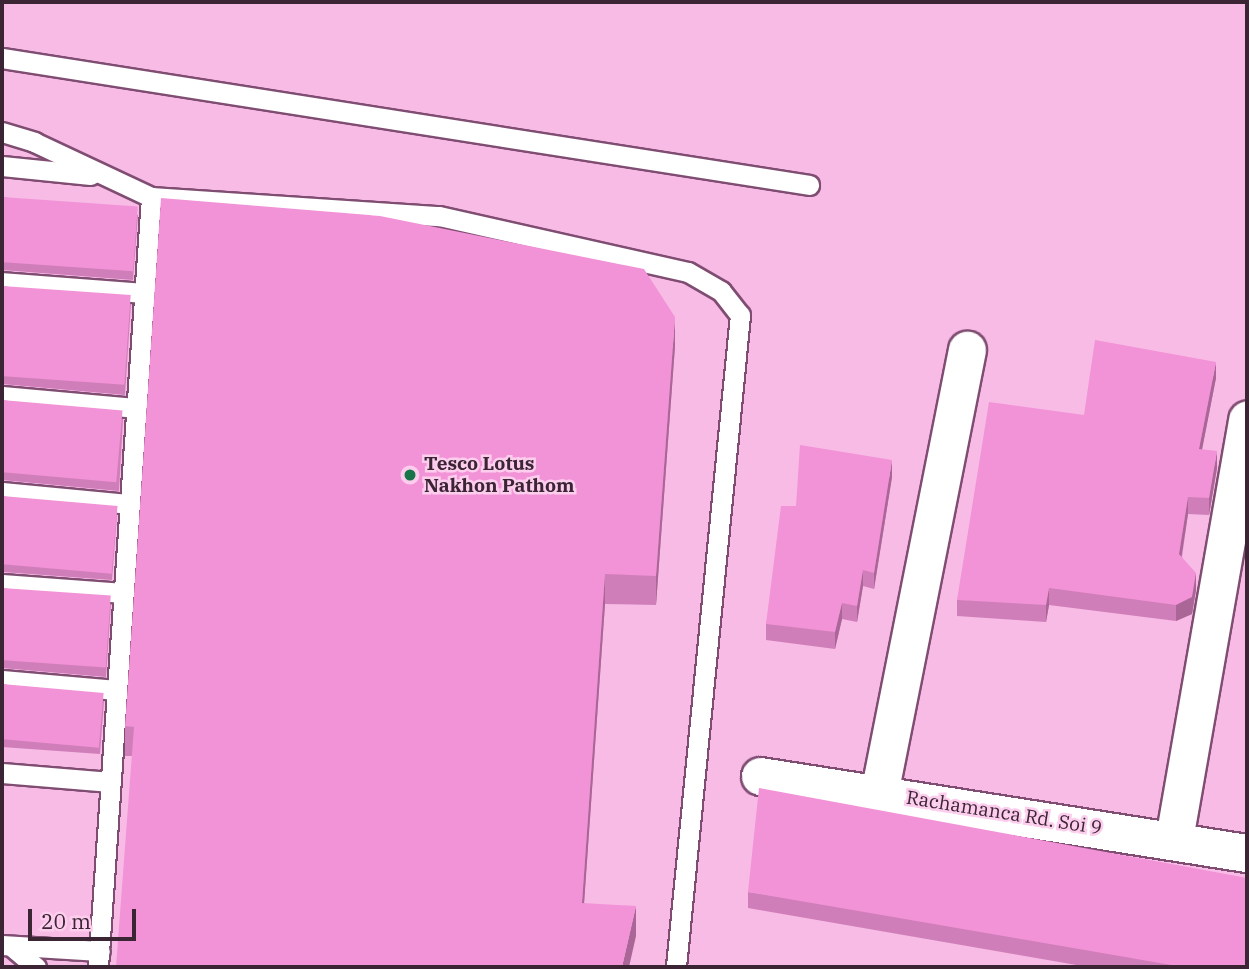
<!DOCTYPE html>
<style>
body{margin:0}
#map{position:relative;width:1249px;height:969px;overflow:hidden;background:#f7bbe5;font-family:"IBM Plex Serif",serif}
div>[style]{position:absolute}
.roads{filter:drop-shadow(2px 0 #804d72) drop-shadow(-2px 0 #804d72) drop-shadow(0 2px #804d72) drop-shadow(0 -2px #804d72)}
.lane>*{height:19px;margin:-9.5px;padding:0 9.5px;transform-origin:9.5px;border-radius:9.5px;background:#fff}
.street>*{height:37px;margin:-18.5px;padding:0 18.5px;transform-origin:18.5px;border-radius:18.5px;background:#fff}
.wall>*{inset:0;background:#d07eb9}
.shaded-wall>*{inset:0;background:#a96696}
.building>*{inset:0;background:#f292d7;transform-origin:0 0}
.dots>*{width:19px;height:19px;translate:-50% -50%;box-sizing:border-box;border:4px solid #fdcdee;border-radius:50%}
span{translate:-50% -50%;white-space:nowrap;text-align:center;line-height:1.15;-webkit-text-stroke:5px #fdcdee;paint-order:stroke}
.poi-label{font-size:19px;color:#3b2434;font-weight:700}
.left{translate:0 -50%;text-align:left}
.street-label{font-size:19px;color:#3b2434}
.frame{position:absolute;inset:0;border:4px solid #3b2434;pointer-events:none}
.scale{position:absolute;left:28px;top:909px;width:108px;height:32px;box-sizing:border-box;border:4px solid #3b2434;border-top:0;padding-left:9px;font-size:21px;line-height:24px;white-space:nowrap;color:#3b2434;-webkit-text-stroke:5px #fdcdee;paint-order:stroke}
</style>
<div id="map">
<div class="roads">
<div class="lane">
<i style="left:2px;top:58px;width:817px;rotate:8.94deg"></i>
<i style="left:2px;top:132px;width:34px;rotate:17deg"></i>
<i style="left:34px;top:142px;width:129px;rotate:25.2deg"></i>
<i style="left:151px;top:197px;width:289px;rotate:3.8deg"></i>
<i style="left:439px;top:216px;width:255px;rotate:12.7deg"></i>
<i style="left:688px;top:272px;width:38px;rotate:30deg"></i>
<i style="left:721px;top:291px;width:31px;rotate:52deg"></i>
<i style="left:740px;top:315px;width:655px;rotate:95.61deg"></i>
<i style="left:2px;top:166px;width:89px;rotate:5.8deg"></i>
<i style="left:2px;top:282px;width:143px;rotate:4.4deg"></i>
<i style="left:2px;top:396px;width:135px;rotate:5.1deg"></i>
<i style="left:2px;top:492px;width:129px;rotate:5.4deg"></i>
<i style="left:2px;top:584px;width:122px;rotate:4.2deg"></i>
<i style="left:2px;top:680px;width:115px;rotate:5deg"></i>
<i style="left:2px;top:773px;width:109px;rotate:4.7deg"></i>
<i style="left:2px;top:945px;width:98px;rotate:3.5deg"></i>
<i style="left:11px;top:946px;width:33px;rotate:40deg"></i>
<i style="left:98px;top:967px;width:772px;rotate:-86.06deg"></i>
</div>
<div class="street">
<i style="left:760px;top:776px;width:493px;rotate:9deg"></i>
<i style="left:879px;top:794px;width:453px;rotate:-78.8deg"></i>
<i style="left:1174px;top:839px;width:426px;rotate:-80.1deg"></i>
</div>
</div>
<div class="wall">
<i style="clip-path:polygon(2px 197px,138px 215px,133px 280px,2px 270px)"></i>
<i style="clip-path:polygon(2px 286px,131px 304px,125px 395px,2px 384px)"></i>
<i style="clip-path:polygon(675px 346px,656px 605px,605px 604px,584px 903px,636px 936px,132px 756px,125px 756px,125px 726px)"></i>
<i style="clip-path:polygon(1216px 378px,1202px 449px,1217px 468px,1209px 515px,1188px 514px,1182px 557px,1196px 590px,1192px 614px,1176px 621px,1049px 605px,1046px 622px,957px 616px,957px 600px,1084px 415px)"></i>
<i style="clip-path:polygon(2px 400px,123px 419px,119px 491px,2px 480px)"></i>
<i style="clip-path:polygon(892px 477px,874px 589px,863px 586px,857px 622px,842px 619px,835px 649px,766px 640px,766px 624px,796px 506px)"></i>
<i style="clip-path:polygon(2px 496px,117px 515px,112px 580px,3px 572px)"></i>
<i style="clip-path:polygon(2px 588px,111px 604px,106px 677px,2px 668px)"></i>
<i style="clip-path:polygon(2px 684px,104px 701px,100px 754px,2px 747px)"></i>
<i style="clip-path:polygon(748px 892px,1247px 967px,1088px 967px,748px 908px)"></i>
</div>
<div class="shaded-wall">
<i style="clip-path:polygon(675px 317px,675px 346px,656px 605px,656px 576px)"></i>
<i style="clip-path:polygon(1216px 362px,1216px 378px,1199px 465px,1199px 449px)"></i>
<i style="clip-path:polygon(1217px 451px,1217px 468px,1209px 515px,1209px 498px)"></i>
<i style="clip-path:polygon(892px 460px,892px 477px,874px 589px,874px 573px)"></i>
<i style="clip-path:polygon(1188px 497px,1188px 514px,1179px 571px,1179px 554px)"></i>
<i style="clip-path:polygon(863px 570px,863px 586px,857px 622px,857px 606px)"></i>
<i style="clip-path:polygon(1196px 573px,1196px 590px,1192px 614px,1176px 621px,1176px 605px)"></i>
<i style="clip-path:polygon(605px 574px,605px 604px,582px 933px,582px 903px)"></i>
<i style="clip-path:polygon(1049px 588px,1049px 605px,1046px 622px,1046px 605px)"></i>
<i style="clip-path:polygon(842px 603px,842px 619px,835px 649px,835px 632px)"></i>
<i style="clip-path:polygon(636px 906px,636px 936px,629px 967px,622px 967px)"></i>
</div>
<div class="building">
<i style="left:2px;top:197px;width:136px;height:65px;rotate:4deg"></i>
<i style="clip-path:polygon(161px 198px,380px 216px,644px 269px,675px 317px,656px 576px,605px 574px,582px 903px,636px 906px,622px 967px,116px 967px,134px 727px,125px 726px)"></i>
<i style="left:2px;top:286px;width:129px;height:90px;rotate:4deg"></i>
<i style="clip-path:polygon(1095px 340px,1216px 362px,1199px 449px,1217px 451px,1209px 498px,1188px 497px,1179px 554px,1196px 573px,1192px 597px,1176px 605px,1049px 588px,1046px 605px,957px 600px,989px 402px,1084px 415px)"></i>
<i style="left:2px;top:400px;width:121px;height:72px;rotate:5deg"></i>
<i style="clip-path:polygon(800px 445px,892px 460px,874px 573px,863px 570px,857px 606px,842px 603px,835px 632px,766px 624px,781px 506px,796px 506px)"></i>
<i style="left:2px;top:496px;width:116px;height:68px;rotate:5deg"></i>
<i style="left:2px;top:588px;width:109px;height:72px;rotate:4deg"></i>
<i style="left:2px;top:684px;width:102px;height:55px;rotate:5deg"></i>
<i style="clip-path:polygon(759px 788px,1247px 878px,1247px 967px,1183px 967px,748px 892px)"></i>
</div>
<div class="dots">
<i style="left:410px;top:475px;background:#18754a"></i>
</div>
<div class="poi-label">
<span class="left" style="left:424px;top:475px">Tesco Lotus<br>Nakhon Pathom</span>
</div>
<div class="street-label">
<span style="left:1004px;top:813px;rotate:9deg">Rachamanca Rd. Soi 9</span>
</div>
<div class="frame"></div>
<div class="scale">20 m</div>
</div>
